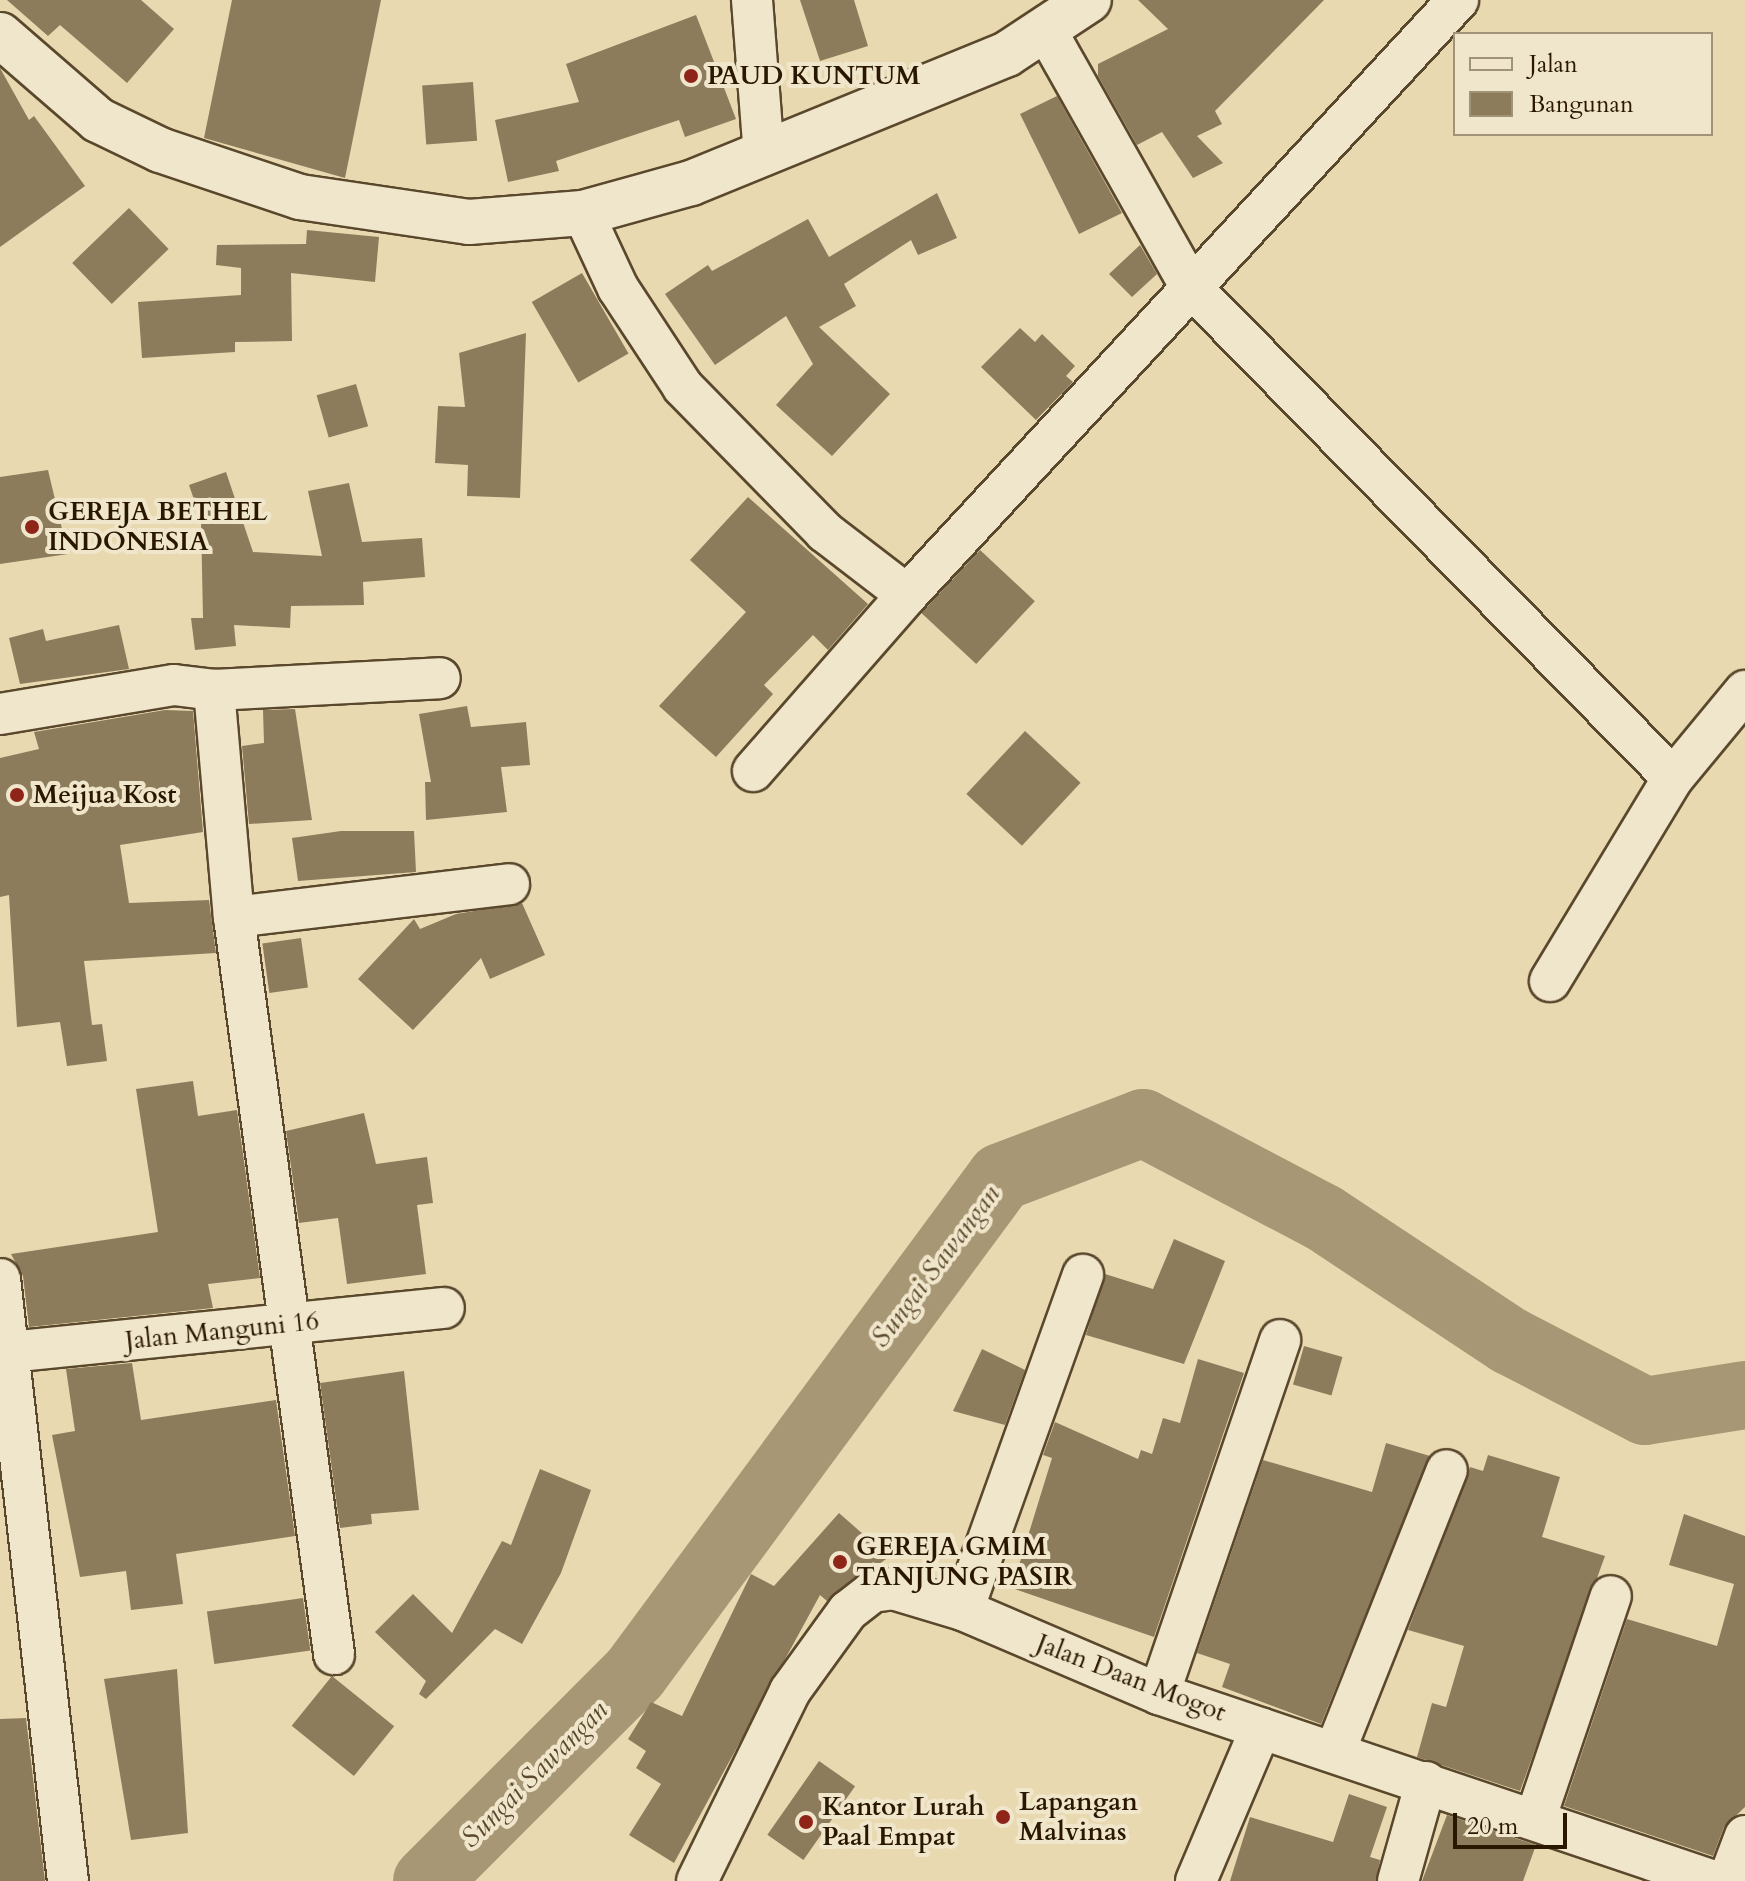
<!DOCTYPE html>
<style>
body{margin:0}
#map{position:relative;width:1745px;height:1881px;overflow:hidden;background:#e8d9b0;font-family:Cardo,serif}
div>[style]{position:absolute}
.river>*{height:68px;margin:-34px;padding:0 34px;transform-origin:34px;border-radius:34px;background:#a79774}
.building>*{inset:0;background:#8d7c5c;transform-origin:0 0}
.roads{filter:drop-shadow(2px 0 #5a482c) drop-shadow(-2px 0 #5a482c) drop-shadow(0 2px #5a482c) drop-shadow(0 -2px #5a482c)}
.street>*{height:40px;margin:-20px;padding:0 20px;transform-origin:20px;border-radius:20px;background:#f0e6cc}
.secondary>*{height:44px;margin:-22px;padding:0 22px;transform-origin:22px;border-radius:22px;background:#f0e6cc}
.dots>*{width:22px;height:22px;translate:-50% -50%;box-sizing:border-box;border:4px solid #f0e6cc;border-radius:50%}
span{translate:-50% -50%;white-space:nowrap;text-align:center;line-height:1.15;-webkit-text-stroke:8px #f0e6cc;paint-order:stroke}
.poi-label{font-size:26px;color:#2a1700;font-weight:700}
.left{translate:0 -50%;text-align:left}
.street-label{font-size:26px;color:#2a1700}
.water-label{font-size:28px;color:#5c4a2e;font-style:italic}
.legend{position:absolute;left:1453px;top:32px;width:260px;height:104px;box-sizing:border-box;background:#f0e6cc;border:2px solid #a1937a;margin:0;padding:10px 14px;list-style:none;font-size:24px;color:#2a1700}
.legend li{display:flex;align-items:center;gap:16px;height:40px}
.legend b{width:40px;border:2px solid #a1937a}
.scale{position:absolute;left:1453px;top:1813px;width:114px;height:36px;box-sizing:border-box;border:4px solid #2a1700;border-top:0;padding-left:10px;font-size:24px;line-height:28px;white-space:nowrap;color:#2a1700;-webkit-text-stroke:6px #f0e6cc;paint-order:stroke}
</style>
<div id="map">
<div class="river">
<i style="left:427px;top:1881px;width:294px;rotate:-45deg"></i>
<i style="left:635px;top:1673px;width:616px;rotate:-53.58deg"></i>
<i style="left:1001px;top:1177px;width:152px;rotate:-20.8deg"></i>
<i style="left:1143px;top:1123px;width:204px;rotate:27.7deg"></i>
<i style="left:1324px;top:1218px;width:223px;rotate:33.5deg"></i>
<i style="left:1510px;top:1341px;width:152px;rotate:27.4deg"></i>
<i style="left:1645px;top:1411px;width:101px;rotate:-9.1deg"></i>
</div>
<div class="building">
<i style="clip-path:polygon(7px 0,141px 0,174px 29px,127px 83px,60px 25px,48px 36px)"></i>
<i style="clip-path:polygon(232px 0,381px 0,345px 178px,204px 138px)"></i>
<i style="clip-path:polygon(800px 0,854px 0,868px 46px,820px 61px)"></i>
<i style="clip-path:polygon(1138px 0,1324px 0,1215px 111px,1222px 124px,1197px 136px,1223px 163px,1193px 178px,1162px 132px,1137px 145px,1098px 76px,1098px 64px,1168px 29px)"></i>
<i style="clip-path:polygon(696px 15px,736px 119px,685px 137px,679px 120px,556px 161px,559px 171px,508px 182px,495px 120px,579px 102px,566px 64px)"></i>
<i style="clip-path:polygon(0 68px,29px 120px,34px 116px,85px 186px,0 247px)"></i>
<i style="left:473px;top:82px;width:59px;height:51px;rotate:86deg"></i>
<i style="clip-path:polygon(1057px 96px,1122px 213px,1079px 234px,1020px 114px)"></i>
<i style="clip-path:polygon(937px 193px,957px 238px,918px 255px,911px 240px,844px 284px,856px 306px,819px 327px,890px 394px,832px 456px,776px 405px,813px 364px,786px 316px,715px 365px,665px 294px,708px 265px,712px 271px,808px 219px,829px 257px)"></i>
<i style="left:129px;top:208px;width:57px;height:79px;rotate:46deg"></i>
<i style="clip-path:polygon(307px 230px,379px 237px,375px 282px,291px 273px,292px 341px,235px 342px,235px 352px,142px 358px,138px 302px,241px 295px,241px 268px,216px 265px,217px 245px,306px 244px)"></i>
<i style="clip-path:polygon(1140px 245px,1157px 274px,1132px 297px,1109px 274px)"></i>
<i style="left:582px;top:273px;width:93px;height:58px;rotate:60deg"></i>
<i style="clip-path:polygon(1020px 328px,1035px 342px,1042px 334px,1075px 366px,1066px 376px,1073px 382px,1036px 420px,981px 367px)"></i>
<i style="clip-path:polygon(526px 333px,520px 498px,467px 496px,468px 465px,435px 463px,438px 406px,465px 407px,459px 353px)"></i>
<i style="left:356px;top:384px;width:44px;height:41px;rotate:74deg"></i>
<i style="clip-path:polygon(48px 470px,68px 554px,0 564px,0 477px)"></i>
<i style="clip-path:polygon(226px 472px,253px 552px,322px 556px,308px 491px,349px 483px,362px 542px,422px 538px,425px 577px,363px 582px,364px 605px,291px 606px,290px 628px,234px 625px,236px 646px,195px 650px,191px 618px,203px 618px,201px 520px,189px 485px)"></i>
<i style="clip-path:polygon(748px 497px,868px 604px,828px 650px,813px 635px,764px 685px,773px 694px,716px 757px,659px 706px,746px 612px,690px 560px)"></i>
<i style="left:980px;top:550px;width:75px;height:86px;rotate:43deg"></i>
<i style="clip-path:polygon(119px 625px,129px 669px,20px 684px,9px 638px,43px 629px,46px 641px)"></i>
<i style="clip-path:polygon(467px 706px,471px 727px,526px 722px,530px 765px,501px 767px,507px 812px,426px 820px,425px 782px,431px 782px,419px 714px)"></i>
<i style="clip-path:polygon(295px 709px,312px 820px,249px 824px,242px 746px,264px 743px,263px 710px)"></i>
<i style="clip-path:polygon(165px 710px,193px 711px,203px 832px,120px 845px,129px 903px,209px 900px,216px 953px,84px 961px,92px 1025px,102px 1024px,107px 1061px,67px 1066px,60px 1022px,17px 1027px,9px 895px,0 897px,0 758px,39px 749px,34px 732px)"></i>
<i style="left:1025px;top:731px;width:76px;height:86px;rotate:43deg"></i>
<i style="clip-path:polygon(341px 831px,414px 831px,416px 872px,298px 881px,292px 838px)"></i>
<i style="clip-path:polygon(522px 903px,545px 955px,490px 979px,481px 958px,413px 1030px,358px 979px,414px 919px,420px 929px,456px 914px)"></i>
<i style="left:301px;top:938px;width:50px;height:39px;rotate:82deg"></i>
<i style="clip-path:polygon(193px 1081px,198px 1116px,237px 1110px,260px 1278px,208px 1284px,213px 1308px,29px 1327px,23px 1276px,11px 1254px,158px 1232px,136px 1089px)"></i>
<i style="clip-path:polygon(364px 1113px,376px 1164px,427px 1157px,433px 1203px,417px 1205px,426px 1274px,347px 1284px,338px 1218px,299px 1223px,286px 1131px)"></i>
<i style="clip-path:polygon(1174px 1239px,1225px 1261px,1184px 1364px,1086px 1335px,1105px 1274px,1153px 1289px)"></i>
<i style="left:1304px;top:1346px;width:40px;height:40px;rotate:16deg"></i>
<i style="clip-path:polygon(982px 1349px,1025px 1370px,1005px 1425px,953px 1411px)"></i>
<i style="clip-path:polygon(1198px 1359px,1244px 1373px,1154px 1637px,1012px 1588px,1052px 1458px,1043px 1455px,1055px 1422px,1138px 1459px,1141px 1450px,1152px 1454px,1163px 1418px,1180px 1423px)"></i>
<i style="clip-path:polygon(132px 1363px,141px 1420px,276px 1400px,295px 1536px,176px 1554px,183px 1604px,131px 1610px,126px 1571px,80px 1577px,52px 1435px,75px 1431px,66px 1369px)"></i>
<i style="clip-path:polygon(404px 1371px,419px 1510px,371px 1514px,372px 1524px,340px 1528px,320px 1383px)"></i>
<i style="clip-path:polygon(1386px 1443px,1430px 1456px,1321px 1724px,1222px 1687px,1230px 1664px,1197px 1653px,1263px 1460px,1372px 1492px)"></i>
<i style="clip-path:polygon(1488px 1455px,1560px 1477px,1542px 1537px,1605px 1556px,1520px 1791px,1417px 1757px,1432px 1703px,1446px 1707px,1464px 1646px,1408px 1630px,1470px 1467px,1483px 1471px)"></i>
<i style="clip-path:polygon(540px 1469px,591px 1490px,561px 1573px,522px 1644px,495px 1629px,426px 1699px,419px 1694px,426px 1681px,375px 1632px,413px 1594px,452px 1633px,502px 1541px,511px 1545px)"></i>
<i style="clip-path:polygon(839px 1513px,889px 1557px,827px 1601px,820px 1595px,674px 1863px,629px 1835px,661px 1784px,636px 1768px,646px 1751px,628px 1739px,651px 1702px,682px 1716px,751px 1574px,774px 1586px)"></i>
<i style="clip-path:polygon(1684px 1514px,1745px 1536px,1745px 1807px,1724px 1827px,1713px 1856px,1564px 1806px,1627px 1619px,1717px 1646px,1734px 1584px,1669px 1565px)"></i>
<i style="left:303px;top:1598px;width:53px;height:97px;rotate:82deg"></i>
<i style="clip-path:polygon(177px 1669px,188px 1833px,131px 1840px,104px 1679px)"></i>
<i style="left:332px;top:1676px;width:80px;height:64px;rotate:39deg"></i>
<i style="clip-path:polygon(26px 1718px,45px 1881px,0 1881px,0 1719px)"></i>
<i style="left:819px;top:1761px;width:44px;height:90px;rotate:35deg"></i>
<i style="clip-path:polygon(1349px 1794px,1387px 1807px,1370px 1857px,1380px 1860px,1376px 1881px,1230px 1881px,1250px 1817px,1333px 1842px)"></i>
<i style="clip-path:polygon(1447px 1815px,1536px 1845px,1523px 1881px,1422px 1881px)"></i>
</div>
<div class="roads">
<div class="street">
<i style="left:752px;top:0;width:155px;rotate:85.6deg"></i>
<i style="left:1047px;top:32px;width:291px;rotate:60.6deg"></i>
<i style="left:1190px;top:286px;width:689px;rotate:45.53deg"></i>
<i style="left:583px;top:213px;width:83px;rotate:65deg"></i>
<i style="left:618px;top:288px;width:118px;rotate:56.7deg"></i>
<i style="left:683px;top:387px;width:203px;rotate:45.6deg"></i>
<i style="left:825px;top:532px;width:103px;rotate:37.5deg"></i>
<i style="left:907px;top:595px;width:811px;rotate:-47.2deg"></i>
<i style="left:214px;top:690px;width:228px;rotate:85deg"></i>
<i style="left:234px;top:917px;width:744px;rotate:82.27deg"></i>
<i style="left:0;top:714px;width:176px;rotate:-9.5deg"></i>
<i style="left:174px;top:685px;width:40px;rotate:7.1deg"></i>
<i style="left:214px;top:690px;width:226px;rotate:-3deg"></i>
<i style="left:753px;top:771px;width:234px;rotate:-48.8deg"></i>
<i style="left:234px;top:917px;width:277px;rotate:-6.8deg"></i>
<i style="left:1550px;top:981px;width:237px;rotate:-58.8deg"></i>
<i style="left:1673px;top:778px;width:113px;rotate:-50.4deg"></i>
<i style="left:0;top:1279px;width:606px;rotate:83.56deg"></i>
<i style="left:0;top:1353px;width:446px;rotate:-5.8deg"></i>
<i style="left:963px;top:1610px;width:356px;rotate:-70.3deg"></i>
<i style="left:1159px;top:1694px;width:374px;rotate:-71.1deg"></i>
<i style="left:1335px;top:1751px;width:302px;rotate:-68.3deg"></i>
<i style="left:1536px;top:1817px;width:233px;rotate:-71.3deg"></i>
<i style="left:697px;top:1881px;width:212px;rotate:-63.9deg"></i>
<i style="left:790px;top:1691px;width:99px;rotate:-54.1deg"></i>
<i style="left:848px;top:1611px;width:31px;rotate:-38deg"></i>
<i style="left:872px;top:1592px;width:21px;rotate:-8deg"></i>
<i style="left:893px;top:1589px;width:73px;rotate:16.7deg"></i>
<i style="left:963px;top:1610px;width:213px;rotate:23.2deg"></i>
<i style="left:1159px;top:1694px;width:586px;rotate:18.62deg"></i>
<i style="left:1196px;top:1881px;width:166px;rotate:-67deg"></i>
<i style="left:1398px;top:1881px;width:103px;rotate:-74.2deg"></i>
<i style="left:1728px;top:1881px;width:48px;rotate:-69.3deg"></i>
</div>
<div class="secondary">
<i style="left:0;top:35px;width:130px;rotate:40.9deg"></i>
<i style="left:98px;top:120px;width:69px;rotate:25.8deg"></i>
<i style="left:160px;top:150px;width:148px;rotate:18.6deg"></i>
<i style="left:300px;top:197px;width:171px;rotate:8.4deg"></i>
<i style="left:469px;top:222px;width:114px;rotate:-4.5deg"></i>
<i style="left:583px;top:213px;width:112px;rotate:-15.5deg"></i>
<i style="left:691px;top:183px;width:341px;rotate:-22.2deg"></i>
<i style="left:1007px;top:54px;width:98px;rotate:-33.4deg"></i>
</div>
</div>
<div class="dots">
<i style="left:691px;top:76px;background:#8f2418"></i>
<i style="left:32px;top:527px;background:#8f2418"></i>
<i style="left:17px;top:795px;background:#8f2418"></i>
<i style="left:840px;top:1562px;background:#8f2418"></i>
<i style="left:1003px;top:1817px;background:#8f2418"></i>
<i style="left:806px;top:1822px;background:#8f2418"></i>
</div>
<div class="poi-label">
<span class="left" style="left:707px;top:76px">PAUD KUNTUM</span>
<span class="left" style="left:48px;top:527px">GEREJA BETHEL<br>INDONESIA</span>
<span class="left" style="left:33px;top:795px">Meijua Kost</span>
<span class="left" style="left:856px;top:1562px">GEREJA GMIM<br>TANJUNG PASIR</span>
<span class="left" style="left:1019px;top:1817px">Lapangan<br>Malvinas</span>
<span class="left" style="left:822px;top:1822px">Kantor Lurah<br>Paal Empat</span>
</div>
<div class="street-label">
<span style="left:222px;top:1331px;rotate:-6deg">Jalan Manguni 16</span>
<span style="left:1131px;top:1678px;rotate:21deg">Jalan Daan Mogot</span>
</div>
<div class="water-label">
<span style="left:935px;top:1266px;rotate:-53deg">Sungai Sawangan</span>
<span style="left:534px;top:1774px;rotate:-45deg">Sungai Sawangan</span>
</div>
<ul class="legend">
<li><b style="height:10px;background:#f0e6cc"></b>Jalan</li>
<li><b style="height:22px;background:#8d7c5c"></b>Bangunan</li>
</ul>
<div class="scale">20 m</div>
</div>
